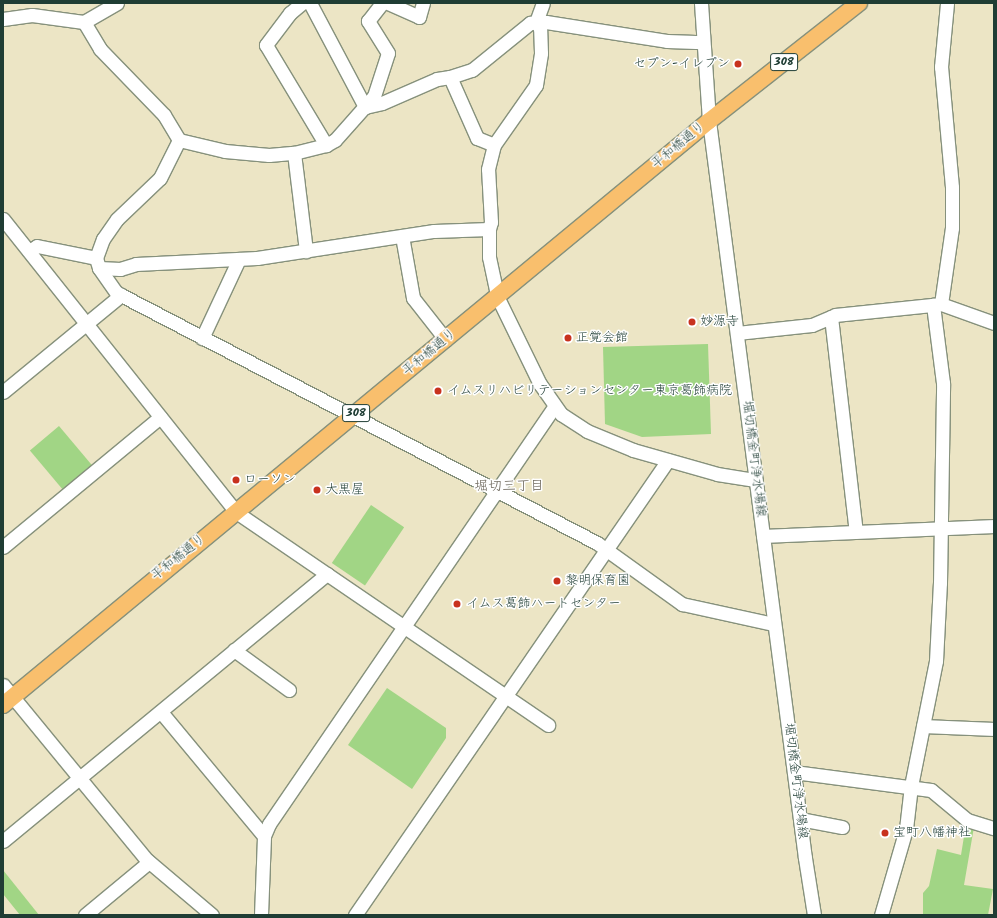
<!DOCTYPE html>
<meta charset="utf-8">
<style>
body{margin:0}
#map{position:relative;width:997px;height:918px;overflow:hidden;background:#ece5c5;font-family:Kalam,"Klee One",sans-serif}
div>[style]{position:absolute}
.green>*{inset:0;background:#a1d585;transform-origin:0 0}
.roads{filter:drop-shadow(1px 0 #86917c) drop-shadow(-1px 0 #86917c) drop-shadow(0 1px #86917c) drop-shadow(0 -1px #86917c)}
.minor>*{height:13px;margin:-6.5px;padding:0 6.5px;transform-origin:6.5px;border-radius:6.5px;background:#fff}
.major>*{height:16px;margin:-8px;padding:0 8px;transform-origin:8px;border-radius:8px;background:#f9bf6d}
.dots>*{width:11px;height:11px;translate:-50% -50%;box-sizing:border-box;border:2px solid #fff;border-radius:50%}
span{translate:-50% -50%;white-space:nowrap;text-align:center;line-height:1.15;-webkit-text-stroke:3px #fff;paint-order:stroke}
.shield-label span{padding:1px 3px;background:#fff;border:1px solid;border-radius:3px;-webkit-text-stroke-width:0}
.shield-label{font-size:12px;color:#1f3d34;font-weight:700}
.poi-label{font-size:13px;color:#1f3d34}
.right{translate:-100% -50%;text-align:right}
.left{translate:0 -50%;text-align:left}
.street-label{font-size:13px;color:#1f3d34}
.neighbourhood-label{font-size:14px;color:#686256}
.frame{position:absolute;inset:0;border:4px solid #1f3d34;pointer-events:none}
</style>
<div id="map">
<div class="green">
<i style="clip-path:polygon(708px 344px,711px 434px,642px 437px,605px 424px,603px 347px)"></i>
<i style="left:59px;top:426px;width:52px;height:38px;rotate:50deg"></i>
<i style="left:371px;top:505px;width:40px;height:70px;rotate:34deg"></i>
<i style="clip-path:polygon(387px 688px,446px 728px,446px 738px,412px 789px,348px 745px)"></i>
<i style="clip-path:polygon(966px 824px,974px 827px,964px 885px,993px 889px,988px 915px,923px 915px,923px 893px,929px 886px,937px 849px,961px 855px)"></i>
<i style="clip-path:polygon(3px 870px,39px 915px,20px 915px,3px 894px)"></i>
</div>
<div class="roads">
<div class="minor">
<i style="left:302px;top:3px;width:16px;rotate:140deg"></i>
<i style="left:290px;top:13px;width:40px;rotate:127deg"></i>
<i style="left:266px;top:45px;width:117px;rotate:59deg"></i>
<i style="left:310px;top:3px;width:118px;rotate:62.1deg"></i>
<i style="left:388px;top:3px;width:34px;rotate:24deg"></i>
<i style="left:419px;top:17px;width:15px;rotate:-74deg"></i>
<i style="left:701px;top:3px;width:118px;rotate:86.1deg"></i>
<i style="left:709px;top:121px;width:743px;rotate:82.58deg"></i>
<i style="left:805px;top:858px;width:58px;rotate:81deg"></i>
<i style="left:3px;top:19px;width:29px;rotate:-8deg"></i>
<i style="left:32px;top:15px;width:52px;rotate:7.7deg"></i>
<i style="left:84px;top:22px;width:31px;rotate:59deg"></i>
<i style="left:100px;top:49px;width:92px;rotate:45.9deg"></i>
<i style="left:164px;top:115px;width:29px;rotate:59deg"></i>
<i style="left:179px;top:140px;width:47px;rotate:13.4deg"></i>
<i style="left:225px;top:151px;width:44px;rotate:5.2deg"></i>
<i style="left:269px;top:155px;width:25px;rotate:-5deg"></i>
<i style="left:294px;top:153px;width:33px;rotate:-14deg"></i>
<i style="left:326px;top:145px;width:10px;rotate:-29deg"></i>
<i style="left:335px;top:140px;width:59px;rotate:-48.4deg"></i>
<i style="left:374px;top:96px;width:45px;rotate:-72deg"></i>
<i style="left:388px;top:53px;width:38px;rotate:-122deg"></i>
<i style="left:368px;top:21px;width:23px;rotate:-52deg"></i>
<i style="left:84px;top:22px;width:38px;rotate:-30deg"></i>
<i style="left:450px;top:77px;width:23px;rotate:-18deg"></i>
<i style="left:472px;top:70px;width:75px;rotate:-39deg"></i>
<i style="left:530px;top:23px;width:16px;rotate:-4deg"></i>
<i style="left:546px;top:22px;width:122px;rotate:8.9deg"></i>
<i style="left:667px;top:41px;width:36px;rotate:2deg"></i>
<i style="left:365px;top:107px;width:17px;rotate:-13deg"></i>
<i style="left:382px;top:103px;width:60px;rotate:-23.6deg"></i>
<i style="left:437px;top:79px;width:13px;rotate:-9deg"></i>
<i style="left:450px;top:77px;width:67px;rotate:66.1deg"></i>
<i style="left:477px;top:138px;width:18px;rotate:22deg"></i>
<i style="left:294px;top:153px;width:99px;rotate:83deg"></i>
<i style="left:3px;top:219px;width:374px;rotate:51.5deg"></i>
<i style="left:236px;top:512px;width:378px;rotate:34.3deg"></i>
<i style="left:489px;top:229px;width:7px;rotate:-74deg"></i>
<i style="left:491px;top:222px;width:53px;rotate:-93.2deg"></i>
<i style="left:488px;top:169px;width:25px;rotate:-76deg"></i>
<i style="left:494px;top:145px;width:73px;rotate:-55deg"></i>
<i style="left:536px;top:85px;width:32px;rotate:-81deg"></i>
<i style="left:541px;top:53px;width:25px;rotate:-92deg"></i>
<i style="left:540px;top:28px;width:7px;rotate:-124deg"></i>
<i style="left:536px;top:22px;width:20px;rotate:-70deg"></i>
<i style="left:402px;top:236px;width:63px;rotate:79.9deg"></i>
<i style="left:413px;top:298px;width:53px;rotate:51.8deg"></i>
<i style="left:29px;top:251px;width:9px;rotate:-32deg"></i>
<i style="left:37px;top:246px;width:60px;rotate:11.5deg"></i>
<i style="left:96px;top:258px;width:10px;rotate:73deg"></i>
<i style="left:99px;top:268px;width:29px;rotate:55deg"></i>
<i style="left:116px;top:292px;width:6px;rotate:31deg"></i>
<i style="left:121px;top:295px;width:537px;rotate:27.52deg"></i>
<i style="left:597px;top:543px;width:105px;rotate:35.7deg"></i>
<i style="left:682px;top:604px;width:94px;rotate:12.3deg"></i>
<i style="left:96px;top:258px;width:20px;rotate:-70deg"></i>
<i style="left:103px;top:239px;width:24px;rotate:-55deg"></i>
<i style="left:117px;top:219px;width:59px;rotate:-43.6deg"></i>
<i style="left:160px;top:178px;width:42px;rotate:-63.4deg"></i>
<i style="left:99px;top:268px;width:21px;rotate:3deg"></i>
<i style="left:120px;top:269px;width:17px;rotate:-17deg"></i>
<i style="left:136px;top:264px;width:121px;rotate:-2.8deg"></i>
<i style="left:257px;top:258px;width:179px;rotate:-8.7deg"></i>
<i style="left:434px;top:231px;width:55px;rotate:-2.1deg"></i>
<i style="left:489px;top:229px;width:28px;rotate:90deg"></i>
<i style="left:489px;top:257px;width:40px;rotate:78deg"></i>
<i style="left:497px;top:296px;width:98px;rotate:64deg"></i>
<i style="left:540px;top:384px;width:37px;rotate:55deg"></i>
<i style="left:561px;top:414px;width:31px;rotate:33deg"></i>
<i style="left:587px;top:431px;width:50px;rotate:22.4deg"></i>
<i style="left:633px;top:450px;width:87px;rotate:15.9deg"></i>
<i style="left:717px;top:474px;width:39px;rotate:9deg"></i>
<i style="left:941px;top:304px;width:77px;rotate:-81.8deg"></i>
<i style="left:952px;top:228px;width:41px;rotate:-90deg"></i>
<i style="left:952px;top:187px;width:121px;rotate:-95.2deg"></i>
<i style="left:941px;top:67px;width:64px;rotate:-84.6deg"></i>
<i style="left:831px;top:317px;width:216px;rotate:83.4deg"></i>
<i style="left:737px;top:333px;width:75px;rotate:-6.1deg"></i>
<i style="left:812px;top:325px;width:25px;rotate:-23deg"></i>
<i style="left:835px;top:315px;width:107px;rotate:-5.9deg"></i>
<i style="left:941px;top:304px;width:56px;rotate:19.7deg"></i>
<i style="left:202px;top:338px;width:87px;rotate:-64.9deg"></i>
<i style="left:3px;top:392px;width:153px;rotate:-39.4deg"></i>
<i style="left:763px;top:536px;width:231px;rotate:-2.5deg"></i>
<i style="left:3px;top:547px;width:204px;rotate:-39.6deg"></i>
<i style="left:234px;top:650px;width:68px;rotate:36deg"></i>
<i style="left:3px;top:685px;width:227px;rotate:50.6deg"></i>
<i style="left:147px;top:860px;width:85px;rotate:40.2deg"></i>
<i style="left:161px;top:712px;width:161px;rotate:50.3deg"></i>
<i style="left:923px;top:726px;width:71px;rotate:2.4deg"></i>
<i style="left:794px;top:772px;width:138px;rotate:7.5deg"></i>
<i style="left:931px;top:790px;width:47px;rotate:39.8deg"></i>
<i style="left:967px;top:820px;width:28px;rotate:17deg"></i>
<i style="left:800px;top:819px;width:43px;rotate:10.8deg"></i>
<i style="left:3px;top:841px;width:420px;rotate:-39.5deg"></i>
<i style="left:85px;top:915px;width:83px;rotate:-39.6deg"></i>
<i style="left:261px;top:915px;width:79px;rotate:-87.8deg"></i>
<i style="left:264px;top:836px;width:13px;rotate:-67deg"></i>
<i style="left:269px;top:824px;width:505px;rotate:-55.65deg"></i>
<i style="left:355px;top:915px;width:552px;rotate:-55.48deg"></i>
<i style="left:881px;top:915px;width:90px;rotate:-73.8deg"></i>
<i style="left:906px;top:829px;width:43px;rotate:-83.4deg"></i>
<i style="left:911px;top:786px;width:127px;rotate:-78.7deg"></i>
<i style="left:936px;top:661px;width:78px;rotate:-87.1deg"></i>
<i style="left:940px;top:583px;width:200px;rotate:-89.1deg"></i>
<i style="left:943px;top:383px;width:79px;rotate:-97.3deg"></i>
</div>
<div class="major">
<i style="left:3px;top:705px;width:916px;rotate:-39.6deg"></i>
<i style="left:709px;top:121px;width:191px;rotate:-38.2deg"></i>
</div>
</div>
<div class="dots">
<i style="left:738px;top:64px;background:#c8321e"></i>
<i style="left:692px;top:322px;background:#c8321e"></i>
<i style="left:568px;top:338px;background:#c8321e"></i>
<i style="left:438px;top:391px;background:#c8321e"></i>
<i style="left:236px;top:480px;background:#c8321e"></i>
<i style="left:317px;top:490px;background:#c8321e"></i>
<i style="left:557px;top:581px;background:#c8321e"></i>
<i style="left:457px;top:604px;background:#c8321e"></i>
<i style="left:885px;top:833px;background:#c8321e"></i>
</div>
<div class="shield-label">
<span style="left:784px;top:62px">308</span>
<span style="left:356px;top:413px">308</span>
</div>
<div class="poi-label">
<span class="right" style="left:730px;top:64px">セブン-イレブン</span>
<span class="left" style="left:700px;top:322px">妙源寺</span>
<span class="left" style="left:576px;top:338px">正覚会館</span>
<span class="left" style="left:447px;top:391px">イムスリハビリテーションセンター東京葛飾病院</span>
<span class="left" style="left:244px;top:480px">ローソン</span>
<span class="left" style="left:325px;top:490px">大黒屋</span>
<span class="left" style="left:565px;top:581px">黎明保育園</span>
<span class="left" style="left:466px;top:604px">イムス葛飾ハートセンター</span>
<span class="left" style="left:893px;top:833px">宝町八幡神社</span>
</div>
<div class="street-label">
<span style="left:679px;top:146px;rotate:-40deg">平和橋通り</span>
<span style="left:430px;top:353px;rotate:-40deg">平和橋通り</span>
<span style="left:753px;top:459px;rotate:83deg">堀切橋金町浄水場線</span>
<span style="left:179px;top:558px;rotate:-39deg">平和橋通り</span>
<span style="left:795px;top:781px;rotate:83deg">堀切橋金町浄水場線</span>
</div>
<div class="neighbourhood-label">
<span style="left:509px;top:486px">堀切三丁目</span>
</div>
<div class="frame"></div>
</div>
